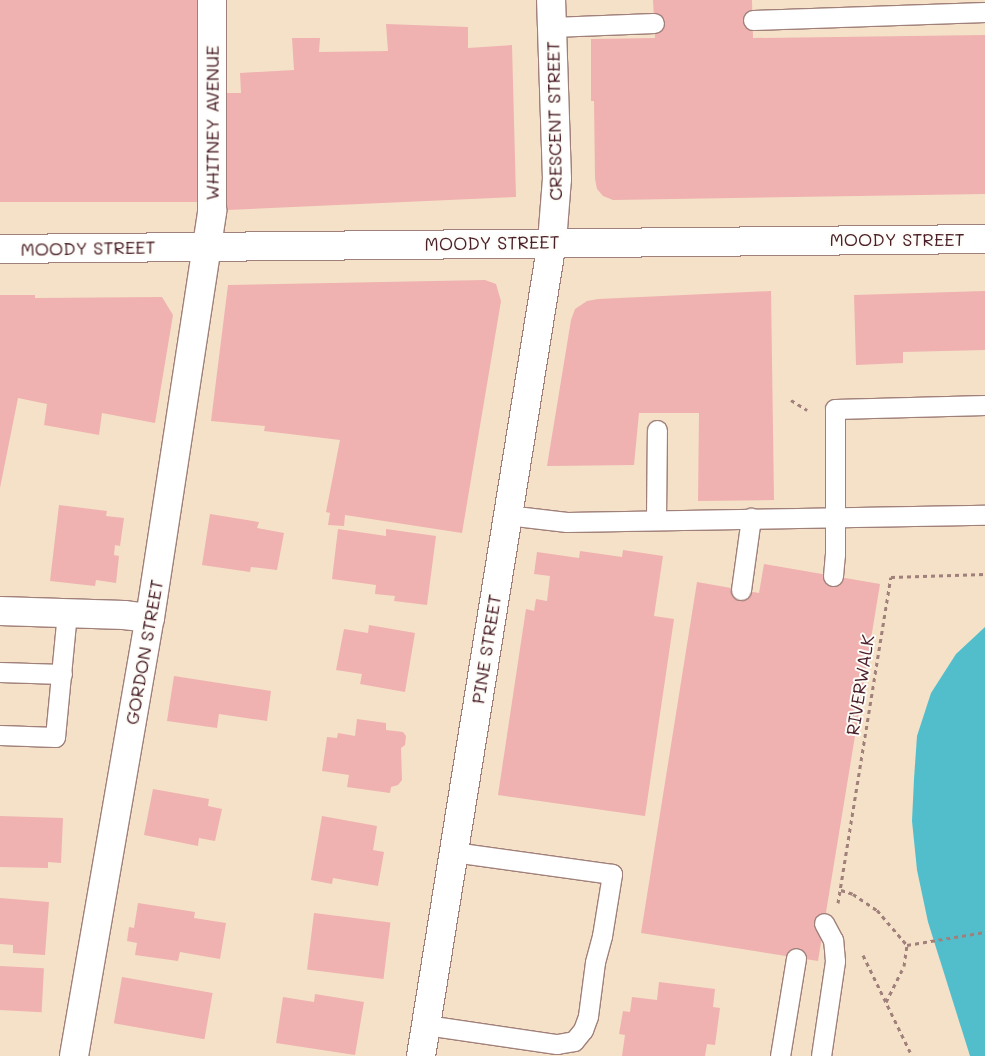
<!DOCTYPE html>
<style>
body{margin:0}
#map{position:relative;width:985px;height:1056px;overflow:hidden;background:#f5e1c8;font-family:Mali,sans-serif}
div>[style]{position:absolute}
.water>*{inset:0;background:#52becc}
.building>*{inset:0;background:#efb2b0;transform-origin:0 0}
.path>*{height:3px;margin-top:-1.5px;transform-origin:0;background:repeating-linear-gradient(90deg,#a0807a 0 4px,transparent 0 8px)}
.roads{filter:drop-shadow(1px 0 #a0807a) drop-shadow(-1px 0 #a0807a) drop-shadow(0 1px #a0807a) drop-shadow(0 -1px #a0807a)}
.lane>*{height:19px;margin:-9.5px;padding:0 9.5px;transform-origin:9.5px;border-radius:9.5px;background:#fff}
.street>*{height:28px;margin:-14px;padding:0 14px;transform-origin:14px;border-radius:14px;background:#fff}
.secondary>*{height:28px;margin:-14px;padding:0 14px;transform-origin:14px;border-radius:14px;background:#fff}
.primary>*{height:28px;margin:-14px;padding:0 14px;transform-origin:14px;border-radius:14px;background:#fff}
span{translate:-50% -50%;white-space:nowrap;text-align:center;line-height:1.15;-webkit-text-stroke:4px #fdfcf7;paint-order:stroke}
.street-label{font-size:18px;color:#4a1f2b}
</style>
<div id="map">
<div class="water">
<i style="clip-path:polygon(985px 627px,985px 1056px,970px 1056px,928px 922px,917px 870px,912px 821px,914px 779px,917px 736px,931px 693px,956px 654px)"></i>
</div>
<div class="building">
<i style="left:0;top:0;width:197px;height:202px"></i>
<i style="clip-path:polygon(653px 0,752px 0,753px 38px,985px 35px,985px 194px,613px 200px,603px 196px,597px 189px,595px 179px,594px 101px,591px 101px,591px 39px,655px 38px)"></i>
<i style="clip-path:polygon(386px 24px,468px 27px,468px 48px,512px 45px,516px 197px,227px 210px,226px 93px,241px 93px,240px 73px,294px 70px,292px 38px,320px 38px,319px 52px,388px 51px)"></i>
<i style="clip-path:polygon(485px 280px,496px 284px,501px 301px,462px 533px,345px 515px,344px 526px,328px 525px,330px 513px,326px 512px,340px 440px,264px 431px,265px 426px,211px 421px,228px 285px)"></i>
<i style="clip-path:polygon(771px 291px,774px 500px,698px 501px,699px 413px,639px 413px,634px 465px,547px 466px,571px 320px,575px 309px,587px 301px,598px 299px)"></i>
<i style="clip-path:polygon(985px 291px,985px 350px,903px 352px,903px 363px,856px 365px,854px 295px)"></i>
<i style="clip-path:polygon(0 295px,35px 295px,35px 298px,162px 297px,173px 315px,155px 423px,102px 413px,99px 435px,44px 425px,47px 404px,18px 398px,0 488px)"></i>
<i style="clip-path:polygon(59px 505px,107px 511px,106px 516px,124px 518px,120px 546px,115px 545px,114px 555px,119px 556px,116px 583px,96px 580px,95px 586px,50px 581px)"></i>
<i style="clip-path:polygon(210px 514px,259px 522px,257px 528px,284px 533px,277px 570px,251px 567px,250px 572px,202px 565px)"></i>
<i style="clip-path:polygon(338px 529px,386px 536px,386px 529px,436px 536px,427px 605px,394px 601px,395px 596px,375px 594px,376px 585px,332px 579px)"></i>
<i style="clip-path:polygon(623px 550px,663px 556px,654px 616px,674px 619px,645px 816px,498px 795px,526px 609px,534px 611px,536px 599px,547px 601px,550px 576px,534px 574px,537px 552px,579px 558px,580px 551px,622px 557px)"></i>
<i style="clip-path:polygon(764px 564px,880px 584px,818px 961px,641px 933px,697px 582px,759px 593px)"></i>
<i style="clip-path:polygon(369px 625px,415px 633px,405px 692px,360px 684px,362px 674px,336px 670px,344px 629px,368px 633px)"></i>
<i style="clip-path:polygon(174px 676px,271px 691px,267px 721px,219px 714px,217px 728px,167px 721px)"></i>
<i style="clip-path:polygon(357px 719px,386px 723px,386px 730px,403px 732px,406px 736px,405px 745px,401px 748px,402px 780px,398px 785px,391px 787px,390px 793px,347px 787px,349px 775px,322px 771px,327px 737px,337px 738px,338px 733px,355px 736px)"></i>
<i style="clip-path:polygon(153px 789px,209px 799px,208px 806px,222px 809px,215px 841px,199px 838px,198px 846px,144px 835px)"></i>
<i style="clip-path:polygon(0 816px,63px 818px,61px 863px,48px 862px,48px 868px,0 867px)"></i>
<i style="clip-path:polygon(322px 816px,377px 826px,373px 850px,384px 852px,378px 886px,333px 878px,332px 884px,311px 880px)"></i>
<i style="clip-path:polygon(0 898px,49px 902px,45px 955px,13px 953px,13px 945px,0 944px)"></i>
<i style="clip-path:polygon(138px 903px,195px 912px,194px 918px,226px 923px,220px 959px,180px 952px,178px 961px,135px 955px,137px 943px,127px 941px,129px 927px,134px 928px)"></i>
<i style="left:314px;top:913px;width:77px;height:57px;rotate:7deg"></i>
<i style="left:0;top:966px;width:44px;height:44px;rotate:3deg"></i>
<i style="left:122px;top:977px;width:92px;height:47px;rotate:10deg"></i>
<i style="clip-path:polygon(659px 982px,715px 989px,713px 1007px,720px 1008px,715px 1045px,707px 1044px,705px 1056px,622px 1056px,625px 1035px,619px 1034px,623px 1011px,630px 1012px,632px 997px,657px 1000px)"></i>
<i style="clip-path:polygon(315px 994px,364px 1002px,355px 1055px,276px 1043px,283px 997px,314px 1002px)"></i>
</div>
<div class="path">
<i style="left:791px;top:400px;width:19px;rotate:32deg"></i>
<i style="left:841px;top:890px;width:13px;rotate:18deg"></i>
<i style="left:853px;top:894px;width:29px;rotate:34deg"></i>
<i style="left:877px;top:910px;width:46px;rotate:49.4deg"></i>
<i style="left:907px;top:945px;width:79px;rotate:-9.5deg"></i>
<i style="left:838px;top:903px;width:330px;rotate:-80.8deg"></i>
<i style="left:891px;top:577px;width:94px;rotate:-1.8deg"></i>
<i style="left:863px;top:955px;width:112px;rotate:64.1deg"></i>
<i style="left:886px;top:1002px;width:40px;rotate:-63.4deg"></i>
<i style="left:904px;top:966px;width:21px;rotate:-82deg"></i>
</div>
<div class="roads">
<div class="lane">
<i style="left:753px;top:20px;width:232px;rotate:-2deg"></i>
<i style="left:552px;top:27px;width:102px;rotate:-2.2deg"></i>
<i style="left:507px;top:515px;width:60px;rotate:6.7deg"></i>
<i style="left:567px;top:522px;width:418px;rotate:-1deg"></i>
<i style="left:656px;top:519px;width:89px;rotate:-89.4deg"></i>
<i style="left:833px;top:576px;width:21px;rotate:-85deg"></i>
<i style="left:835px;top:555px;width:146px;rotate:-90deg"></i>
<i style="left:835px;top:409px;width:150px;rotate:-1.5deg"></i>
<i style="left:741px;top:590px;width:73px;rotate:-82.1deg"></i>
<i style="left:0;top:672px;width:62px;rotate:1.8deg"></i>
<i style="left:0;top:735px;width:55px;rotate:2.1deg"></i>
<i style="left:55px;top:737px;width:125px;rotate:-84.5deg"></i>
<i style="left:426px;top:1025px;width:132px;rotate:8.3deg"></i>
<i style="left:557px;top:1044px;width:17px;rotate:-10deg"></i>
<i style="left:574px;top:1041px;width:14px;rotate:-51deg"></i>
<i style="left:583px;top:1030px;width:15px;rotate:-70deg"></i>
<i style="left:588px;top:1016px;width:54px;rotate:-82.6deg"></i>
<i style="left:595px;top:962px;width:27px;rotate:-75deg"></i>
<i style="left:602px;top:936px;width:63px;rotate:-80.8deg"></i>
<i style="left:612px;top:874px;width:160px;rotate:-172.1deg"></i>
<i style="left:780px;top:1056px;width:99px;rotate:-80.7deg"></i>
<i style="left:821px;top:1056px;width:96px;rotate:-81.6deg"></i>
<i style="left:835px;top:961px;width:21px;rotate:-95deg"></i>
<i style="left:833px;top:940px;width:19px;rotate:-118deg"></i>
</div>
<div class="street">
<i style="left:0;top:611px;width:124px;rotate:1.8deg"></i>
<i style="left:124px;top:615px;width:26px;rotate:7deg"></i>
<i style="left:74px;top:1056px;width:445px;rotate:-80.2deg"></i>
<i style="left:150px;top:618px;width:412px;rotate:-81.3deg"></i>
<i style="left:212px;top:211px;width:211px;rotate:-90deg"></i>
</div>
<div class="secondary">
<i style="left:421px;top:1056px;width:824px;rotate:-80.86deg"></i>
<i style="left:552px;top:242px;width:63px;rotate:-85.5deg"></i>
<i style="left:557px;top:179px;width:179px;rotate:-91.9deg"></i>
</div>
<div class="primary">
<i style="left:0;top:249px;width:985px;rotate:-0.58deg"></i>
</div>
</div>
<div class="street-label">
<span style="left:554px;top:121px;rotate:-91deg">CRESCENT STREET</span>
<span style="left:212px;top:123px;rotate:-90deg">WHITNEY AVENUE</span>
<span style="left:897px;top:239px">MOODY STREET</span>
<span style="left:492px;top:243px;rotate:-1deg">MOODY STREET</span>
<span style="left:88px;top:248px;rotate:-1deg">MOODY STREET</span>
<span style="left:486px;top:649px;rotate:-81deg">PINE STREET</span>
<span style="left:144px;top:652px;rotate:-80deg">GORDON STREET</span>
<span style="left:860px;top:685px;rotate:-81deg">RIVERWALK</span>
</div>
</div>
